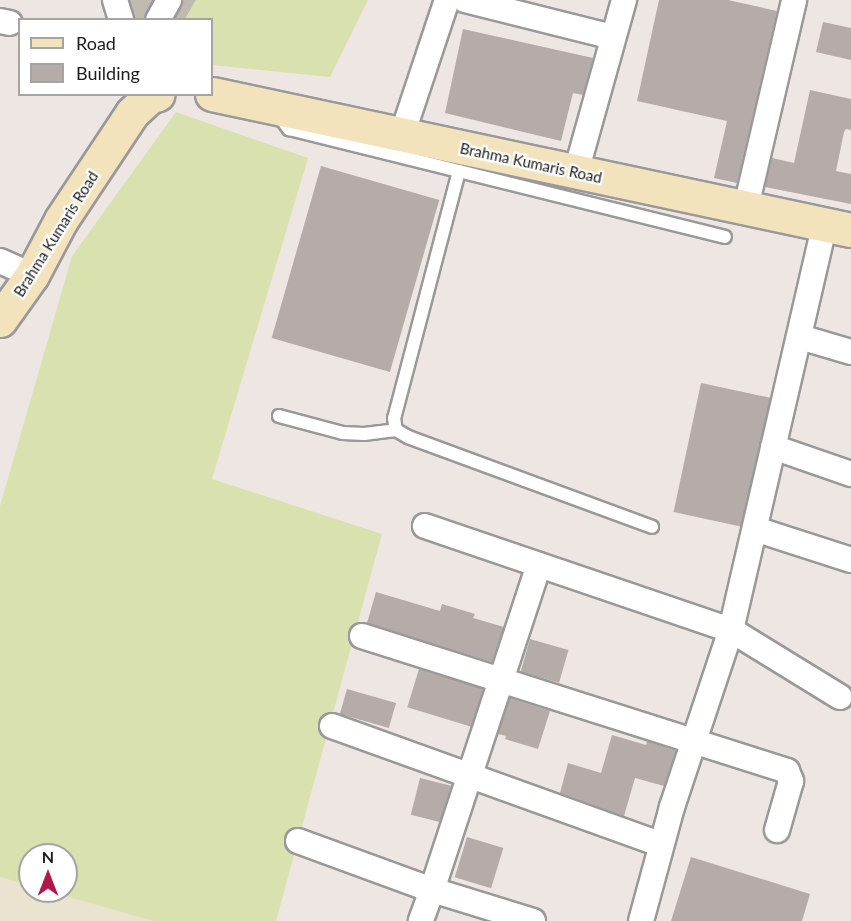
<!DOCTYPE html>
<style>
body{margin:0}
#map{position:relative;width:851px;height:921px;overflow:hidden;background:#ede6e3;font-family:Lato,sans-serif}
div>[style]{position:absolute}
.construction>*{inset:0;background:#c0bbb0}
.farmland>*{inset:0;background:#eae3d0}
.grass>*{inset:0;background:#d9e2ae}
.building>*{inset:0;background:#b5aba9;transform-origin:0 0}
.roads{filter:drop-shadow(2px 0 #999) drop-shadow(-2px 0 #999) drop-shadow(0 2px #999) drop-shadow(0 -2px #999)}
.lane>*{height:12px;margin:-6px;padding:0 6px;transform-origin:6px;border-radius:6px;background:#fff}
.street>*{height:24px;margin:-12px;padding:0 12px;transform-origin:12px;border-radius:12px;background:#fff}
.secondary>*{height:33px;margin:-16.5px;padding:0 16.5px;transform-origin:16.5px;border-radius:16.5px;background:#f2e3bc}
span{translate:-50% -50%;white-space:nowrap;text-align:center;line-height:1.15;-webkit-text-stroke:4.5px #fff;paint-order:stroke}
.street-label{font-size:15px;color:#1c1c1c}
.legend{position:absolute;left:18px;top:18px;width:195px;height:78px;box-sizing:border-box;background:#fff;border:2px solid #a4a4a4;margin:0;padding:8px 10px;list-style:none;font-size:18px;color:#1c1c1c}
.legend li{display:flex;align-items:center;gap:12px;height:30px}
.legend b{width:30px;border:2px solid #a4a4a4}
.north{position:absolute;left:18px;top:843px;width:60px;height:60px;box-sizing:border-box;background:#fff;border:2px solid #a4a4a4;border-radius:50%;rotate:0deg;font-size:16px;font-weight:700;line-height:24px;text-align:center;color:#1c1c1c}
.north::after{content:'';display:block;margin:auto;width:21px;height:27px;background:#b3164a;clip-path:polygon(50% 0,100% 100%,50% 72%,0 100%)}
</style>
<div id="map">
<div class="construction">
<i style="clip-path:polygon(105px 0,196px 0,185px 20px,111px 19px)"></i>
</div>
<div class="farmland">
<i style="clip-path:polygon(0 877px,30px 886px,30px 891px,48px 891px,153px 921px,0 921px)"></i>
</div>
<div class="grass">
<i style="clip-path:polygon(196px 0,368px 0,330px 77px,212px 65px,212px 20px,185px 19px)"></i>
<i style="clip-path:polygon(176px 112px,308px 158px,212px 479px,382px 534px,276px 921px,153px 921px,48px 891px,66px 891px,66px 855px,30px 855px,30px 886px,0 877px,0 506px,72px 256px)"></i>
</div>
<div class="building">
<i style="clip-path:polygon(659px 0,728px 0,777px 11px,737px 183px,714px 178px,727px 121px,637px 101px)"></i>
<i style="clip-path:polygon(823px 22px,851px 28px,851px 60px,816px 52px)"></i>
<i style="clip-path:polygon(463px 29px,593px 58px,583px 95px,573px 93px,561px 141px,445px 113px)"></i>
<i style="clip-path:polygon(810px 90px,851px 99px,851px 130px,846px 129px,844px 132px,836px 171px,851px 174px,851px 204px,765px 187px,772px 158px,794px 163px)"></i>
<i style="left:321px;top:166px;width:123px;height:179px;rotate:16deg"></i>
<i style="left:701px;top:383px;width:71px;height:132px;rotate:12deg"></i>
<i style="clip-path:polygon(376px 592px,440px 611px,442px 604px,475px 614px,473px 618px,504px 627px,492px 662px,367px 623px)"></i>
<i style="left:530px;top:639px;width:40px;height:34px;rotate:16deg"></i>
<i style="left:419px;top:669px;width:67px;height:40px;rotate:17deg"></i>
<i style="left:347px;top:689px;width:51px;height:26px;rotate:16deg"></i>
<i style="clip-path:polygon(510px 698px,550px 711px,538px 749px,505px 739px,506px 736px,498px 734px)"></i>
<i style="clip-path:polygon(612px 735px,646px 745px,647px 741px,676px 751px,664px 786px,635px 778px,624px 816px,560px 793px,568px 763px,601px 773px)"></i>
<i style="left:420px;top:778px;width:32px;height:38px;rotate:14deg"></i>
<i style="left:467px;top:837px;width:38px;height:42px;rotate:17deg"></i>
<i style="clip-path:polygon(691px 857px,810px 894px,802px 921px,671px 921px)"></i>
</div>
<div class="roads">
<div class="lane">
<i style="left:278px;top:114px;width:19px;rotate:54deg"></i>
<i style="left:289px;top:129px;width:449px;rotate:13.9deg"></i>
<i style="left:459px;top:171px;width:255px;rotate:104.7deg"></i>
<i style="left:394px;top:418px;width:12px;rotate:81deg"></i>
<i style="left:396px;top:430px;width:14px;rotate:30deg"></i>
<i style="left:408px;top:437px;width:260px;rotate:20.2deg"></i>
<i style="left:279px;top:416px;width:66px;rotate:14.9deg"></i>
<i style="left:343px;top:433px;width:21px;rotate:3deg"></i>
<i style="left:364px;top:434px;width:32px;rotate:-7deg"></i>
</div>
<div class="street">
<i style="left:115px;top:0;width:21px;rotate:73deg"></i>
<i style="left:465px;top:0;width:152px;rotate:14.1deg"></i>
<i style="left:158px;top:20px;width:23px;rotate:-61deg"></i>
<i style="left:0;top:21px;width:10px;rotate:11deg"></i>
<i style="left:402px;top:135px;width:142px;rotate:-71.6deg"></i>
<i style="left:576px;top:172px;width:179px;rotate:-74.4deg"></i>
<i style="left:746px;top:207px;width:212px;rotate:-76.9deg"></i>
<i style="left:0;top:261px;width:35px;rotate:24deg"></i>
<i style="left:800px;top:337px;width:53px;rotate:16.4deg"></i>
<i style="left:773px;top:447px;width:83px;rotate:19.1deg"></i>
<i style="left:425px;top:526px;width:323px;rotate:18.8deg"></i>
<i style="left:731px;top:630px;width:128px;rotate:31.6deg"></i>
<i style="left:755px;top:529px;width:101px;rotate:17.9deg"></i>
<i style="left:362px;top:636px;width:446px;rotate:17.6deg"></i>
<i style="left:787px;top:771px;width:11px;rotate:68deg"></i>
<i style="left:791px;top:781px;width:51px;rotate:105.9deg"></i>
<i style="left:332px;top:726px;width:349px;rotate:19.8deg"></i>
<i style="left:298px;top:841px;width:143px;rotate:20.1deg"></i>
<i style="left:432px;top:890px;width:33px;rotate:110deg"></i>
<i style="left:533px;top:921px;width:106px;rotate:-162.9deg"></i>
<i style="left:432px;top:890px;width:342px;rotate:-71.8deg"></i>
<i style="left:641px;top:921px;width:118px;rotate:-74.8deg"></i>
<i style="left:672px;top:807px;width:187px;rotate:-71.6deg"></i>
<i style="left:731px;top:630px;width:417px;rotate:-77deg"></i>
</div>
<div class="secondary">
<i style="left:212px;top:94px;width:653px;rotate:12.02deg"></i>
<i style="left:0;top:320px;width:55px;rotate:-54.6deg"></i>
<i style="left:32px;top:275px;width:62px;rotate:-62.2deg"></i>
<i style="left:61px;top:220px;width:128px;rotate:-56.4deg"></i>
<i style="left:132px;top:113px;width:23px;rotate:-43deg"></i>
<i style="left:149px;top:97px;width:9px;rotate:-18deg"></i>
</div>
</div>
<div class="street-label">
<span style="left:531px;top:163px;rotate:12deg">Brahma Kumaris Road</span>
<span style="left:56px;top:234px;rotate:-58deg">Brahma Kumaris Road</span>
</div>
<ul class="legend">
<li><b style="height:8px;background:#f2e3bc"></b>Road</li>
<li><b style="height:16px;background:#b5aba9"></b>Building</li>
</ul>
<div class="north">N</div>
</div>
